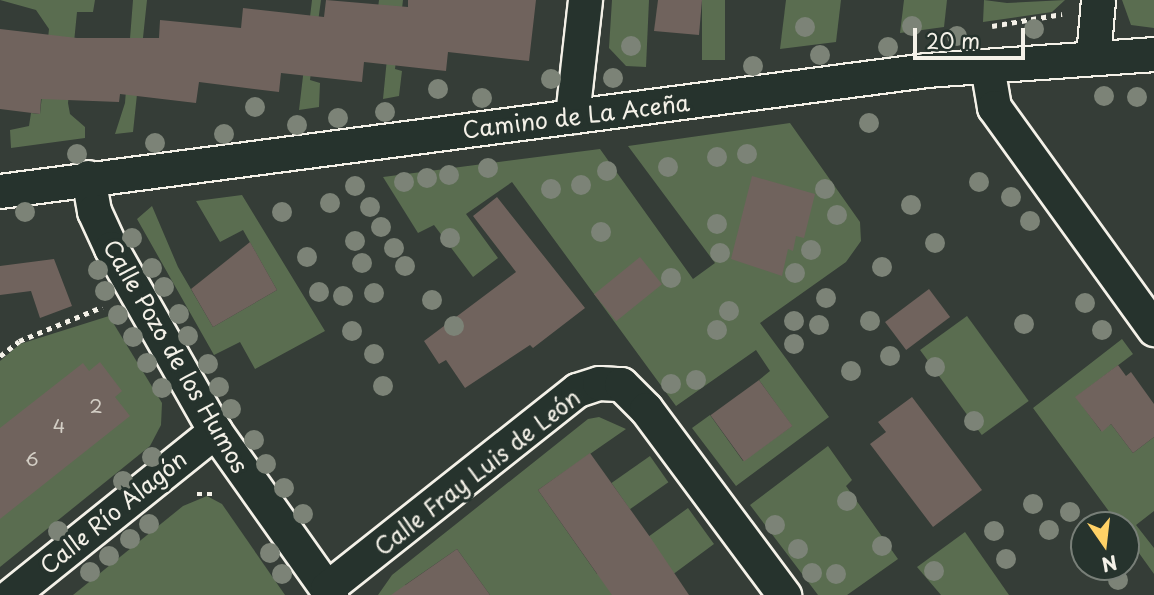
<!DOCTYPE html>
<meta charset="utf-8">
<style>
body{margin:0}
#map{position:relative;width:1154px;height:595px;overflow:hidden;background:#353d37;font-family:"Playpen Sans",sans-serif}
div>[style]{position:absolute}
.green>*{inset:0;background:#5a6d50;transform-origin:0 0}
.building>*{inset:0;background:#70635d;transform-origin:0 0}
.path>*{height:4.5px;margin-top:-2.25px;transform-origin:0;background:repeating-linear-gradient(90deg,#f4f1e8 0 5px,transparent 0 10px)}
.roads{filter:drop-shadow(2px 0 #f4f1e8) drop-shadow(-2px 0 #f4f1e8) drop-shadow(0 2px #f4f1e8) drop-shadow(0 -2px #f4f1e8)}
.street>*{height:33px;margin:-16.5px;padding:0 16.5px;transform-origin:16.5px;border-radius:16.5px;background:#26332d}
.trees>*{width:20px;height:20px;margin:-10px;border-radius:50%;background:#7c8377}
span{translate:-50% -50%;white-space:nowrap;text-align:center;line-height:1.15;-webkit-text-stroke:7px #26332d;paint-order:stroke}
.number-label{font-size:19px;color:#d3cec5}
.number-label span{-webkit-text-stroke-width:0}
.street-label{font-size:23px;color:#f4f1e8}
.north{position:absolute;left:1070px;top:511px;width:70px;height:70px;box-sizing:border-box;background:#26332d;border:2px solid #787f78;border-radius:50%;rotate:166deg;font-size:19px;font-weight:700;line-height:28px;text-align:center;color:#f4f1e8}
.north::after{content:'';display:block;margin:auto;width:24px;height:32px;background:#ffd166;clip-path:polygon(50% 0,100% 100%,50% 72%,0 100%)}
.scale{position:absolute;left:913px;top:28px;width:112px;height:32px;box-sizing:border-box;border:4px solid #f4f1e8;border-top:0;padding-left:9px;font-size:21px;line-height:24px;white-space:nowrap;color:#f4f1e8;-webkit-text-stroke:5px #26332d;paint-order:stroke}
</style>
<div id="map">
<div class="green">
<i style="clip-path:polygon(0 0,95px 0,93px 12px,77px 12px,68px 103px,70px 114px,85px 127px,85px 138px,11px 148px,10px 130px,29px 126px,31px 113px,40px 114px,49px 29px,36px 10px)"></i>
<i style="clip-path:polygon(133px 0,147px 0,133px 132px,115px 134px,125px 103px)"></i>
<i style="clip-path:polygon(312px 0,321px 0,310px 80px,320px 83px,319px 107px,299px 110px)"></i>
<i style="clip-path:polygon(379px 0,403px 0,395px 69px,402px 71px,399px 96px,383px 99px,391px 18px,377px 16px)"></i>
<i style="clip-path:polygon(612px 0,649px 0,646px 67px,626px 66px,609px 48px)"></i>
<i style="left:702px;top:0;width:23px;height:60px"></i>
<i style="clip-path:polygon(786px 0,841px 0,836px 42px,780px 49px)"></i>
<i style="clip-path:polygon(904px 0,947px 0,944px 27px,900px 33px)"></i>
<i style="clip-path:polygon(984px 0,1007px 3px,1065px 0,1052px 12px,983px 22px)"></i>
<i style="clip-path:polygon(1122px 0,1154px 0,1154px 28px,1131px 25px)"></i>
<i style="clip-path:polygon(790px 123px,860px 222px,861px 241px,846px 262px,760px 323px,829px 417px,736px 486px,692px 428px,710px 415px,743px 461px,792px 426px,759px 380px,770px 371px,756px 350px,676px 406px,512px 182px,466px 214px,498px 258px,473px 277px,434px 225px,418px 233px,383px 177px,600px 149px,693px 279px,715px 263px,628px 146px)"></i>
<i style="clip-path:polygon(242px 195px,325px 331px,255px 369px,240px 342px,214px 355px,137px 219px,152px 206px,178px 267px,213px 327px,277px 290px,243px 230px,220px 242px,196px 201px)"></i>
<i style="clip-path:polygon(109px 316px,162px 403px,161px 425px,150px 446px,0 567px,0 361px,20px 344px)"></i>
<i style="left:967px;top:316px;width:105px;height:58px;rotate:54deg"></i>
<i style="clip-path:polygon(1122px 339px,1133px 354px,1076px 397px,1101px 431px,1111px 424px,1133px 453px,1154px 437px,1154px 511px,1136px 525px,1154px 548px,1154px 574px,1126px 535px,1126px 525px,1119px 525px,1033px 408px)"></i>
<i style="clip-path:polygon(599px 417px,626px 429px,538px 490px,597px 574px,688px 508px,714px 544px,645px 595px,490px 595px,457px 549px,405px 585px,411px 595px,378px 595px,392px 575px,588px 419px)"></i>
<i style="clip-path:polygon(828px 446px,852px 480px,846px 486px,898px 559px,847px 595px,818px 595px,750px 505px)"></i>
<i style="left:650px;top:456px;width:32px;height:47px;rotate:55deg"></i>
<i style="clip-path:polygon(207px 496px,222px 504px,285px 595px,73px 595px,183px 506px)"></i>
<i style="clip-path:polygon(965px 532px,1009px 595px,941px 595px,917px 567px)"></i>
</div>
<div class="building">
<i style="clip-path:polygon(326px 0,408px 7px,408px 0,536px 0,529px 61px,448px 52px,446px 71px,364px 62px,362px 82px,281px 73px,279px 92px,199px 82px,196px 103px,120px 94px,119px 102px,41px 99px,40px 114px,0 109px,0 29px,77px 38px,159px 38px,160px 20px,241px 28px,243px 8px,324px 17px)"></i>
<i style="clip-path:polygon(658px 0,702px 0,699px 35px,654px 31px)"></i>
<i style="clip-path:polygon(752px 176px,815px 194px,804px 238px,796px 236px,793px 251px,788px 249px,782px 276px,731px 259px)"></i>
<i style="clip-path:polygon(497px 197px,585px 308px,533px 348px,530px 345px,465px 388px,446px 360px,439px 364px,424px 341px,516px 272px,473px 216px)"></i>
<i style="clip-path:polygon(250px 242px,277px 290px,213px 327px,191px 289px)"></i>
<i style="left:640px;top:257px;width:35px;height:59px;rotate:51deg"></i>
<i style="clip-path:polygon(54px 259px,72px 306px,40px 318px,31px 291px,0 295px,0 266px)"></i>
<i style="left:929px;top:289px;width:35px;height:55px;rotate:53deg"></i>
<i style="clip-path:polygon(100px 362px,122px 391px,115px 397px,130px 416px,0 519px,0 428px,83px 363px,89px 371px)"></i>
<i style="clip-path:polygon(1118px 365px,1126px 376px,1131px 372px,1154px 404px,1154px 437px,1133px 453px,1111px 424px,1102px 432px,1075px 397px)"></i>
<i style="left:759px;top:380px;width:57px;height:60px;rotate:54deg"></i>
<i style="clip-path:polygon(912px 397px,982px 490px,933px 527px,870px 444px,886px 432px,878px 422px)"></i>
<i style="clip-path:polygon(590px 453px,650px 537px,689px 595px,612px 595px,538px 490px)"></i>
<i style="clip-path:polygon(457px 549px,490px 595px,391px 595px)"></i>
</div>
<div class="path">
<i style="left:992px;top:26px;width:71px;rotate:-9.7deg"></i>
<i style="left:0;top:356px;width:24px;rotate:-38deg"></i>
<i style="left:19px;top:341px;width:90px;rotate:-22.3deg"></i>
<i style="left:197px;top:494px;width:18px"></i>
</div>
<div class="roads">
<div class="street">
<i style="left:1093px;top:57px;width:57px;rotate:-85deg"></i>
<i style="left:987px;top:66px;width:42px;rotate:80.3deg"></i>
<i style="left:994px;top:107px;width:274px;rotate:54.2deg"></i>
<i style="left:572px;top:116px;width:117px;rotate:-83.6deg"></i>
<i style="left:88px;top:177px;width:35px;rotate:80deg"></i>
<i style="left:94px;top:211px;width:41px;rotate:65.3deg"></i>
<i style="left:111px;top:248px;width:210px;rotate:60.4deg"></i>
<i style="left:215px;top:431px;width:201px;rotate:54.7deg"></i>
<i style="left:0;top:191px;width:934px;rotate:-7.44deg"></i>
<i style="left:926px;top:70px;width:229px;rotate:-4deg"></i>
<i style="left:327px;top:588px;width:319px;rotate:-38.4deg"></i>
<i style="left:577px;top:390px;width:23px;rotate:-18deg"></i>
<i style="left:599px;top:383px;width:22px;rotate:3deg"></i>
<i style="left:621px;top:384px;width:35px;rotate:45deg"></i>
<i style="left:646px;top:409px;width:232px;rotate:53.4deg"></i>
<i style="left:11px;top:595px;width:262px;rotate:-38.8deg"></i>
</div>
</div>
<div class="trees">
<i style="left:912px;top:26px"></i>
<i style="left:805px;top:27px"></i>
<i style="left:1034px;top:29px"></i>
<i style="left:957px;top:36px"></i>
<i style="left:631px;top:46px"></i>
<i style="left:888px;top:47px"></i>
<i style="left:820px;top:55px"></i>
<i style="left:753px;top:66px"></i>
<i style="left:613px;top:78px"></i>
<i style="left:551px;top:79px"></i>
<i style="left:438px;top:89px"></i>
<i style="left:1104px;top:96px"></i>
<i style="left:1137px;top:97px"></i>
<i style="left:482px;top:98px"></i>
<i style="left:255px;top:107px"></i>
<i style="left:385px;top:112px"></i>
<i style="left:338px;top:118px"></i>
<i style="left:869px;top:123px"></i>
<i style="left:297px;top:125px"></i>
<i style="left:224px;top:134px"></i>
<i style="left:155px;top:143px"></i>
<i style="left:77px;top:154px"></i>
<i style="left:747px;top:154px"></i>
<i style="left:717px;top:157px"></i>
<i style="left:668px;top:167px"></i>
<i style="left:488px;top:168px"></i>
<i style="left:607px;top:171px"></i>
<i style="left:449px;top:175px"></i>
<i style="left:427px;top:178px"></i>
<i style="left:404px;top:182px"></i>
<i style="left:979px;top:182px"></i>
<i style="left:581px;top:185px"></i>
<i style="left:355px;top:186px"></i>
<i style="left:551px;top:189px"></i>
<i style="left:825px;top:189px"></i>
<i style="left:1011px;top:197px"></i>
<i style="left:330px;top:203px"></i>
<i style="left:911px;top:205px"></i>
<i style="left:370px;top:207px"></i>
<i style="left:25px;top:212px"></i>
<i style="left:282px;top:212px"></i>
<i style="left:837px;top:215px"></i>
<i style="left:1030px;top:221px"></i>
<i style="left:717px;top:224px"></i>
<i style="left:381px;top:227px"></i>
<i style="left:601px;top:232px"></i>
<i style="left:132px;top:238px"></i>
<i style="left:450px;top:238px"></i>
<i style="left:355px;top:241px"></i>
<i style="left:935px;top:243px"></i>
<i style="left:394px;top:248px"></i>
<i style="left:811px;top:250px"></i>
<i style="left:720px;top:253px"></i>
<i style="left:307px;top:257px"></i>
<i style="left:362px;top:263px"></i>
<i style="left:405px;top:266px"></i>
<i style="left:882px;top:267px"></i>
<i style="left:152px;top:268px"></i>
<i style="left:98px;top:270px"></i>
<i style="left:795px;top:273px"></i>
<i style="left:671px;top:278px"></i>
<i style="left:164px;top:287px"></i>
<i style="left:105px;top:291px"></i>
<i style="left:319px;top:292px"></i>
<i style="left:374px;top:293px"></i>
<i style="left:343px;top:296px"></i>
<i style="left:826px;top:298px"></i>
<i style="left:432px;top:300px"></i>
<i style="left:1085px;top:303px"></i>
<i style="left:729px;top:311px"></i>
<i style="left:179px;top:314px"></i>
<i style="left:118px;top:315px"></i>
<i style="left:794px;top:321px"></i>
<i style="left:870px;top:321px"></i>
<i style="left:1024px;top:324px"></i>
<i style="left:819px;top:325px"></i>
<i style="left:454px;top:326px"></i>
<i style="left:717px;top:330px"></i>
<i style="left:1102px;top:330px"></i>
<i style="left:352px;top:331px"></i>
<i style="left:188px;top:336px"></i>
<i style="left:133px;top:337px"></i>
<i style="left:794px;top:344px"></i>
<i style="left:374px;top:354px"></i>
<i style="left:890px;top:356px"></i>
<i style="left:147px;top:363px"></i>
<i style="left:208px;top:364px"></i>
<i style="left:935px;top:367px"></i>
<i style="left:851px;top:371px"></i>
<i style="left:696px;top:380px"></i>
<i style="left:671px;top:384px"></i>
<i style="left:383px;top:386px"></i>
<i style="left:219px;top:387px"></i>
<i style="left:162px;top:388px"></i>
<i style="left:231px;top:409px"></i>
<i style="left:974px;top:421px"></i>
<i style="left:254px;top:440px"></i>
<i style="left:152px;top:457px"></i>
<i style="left:266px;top:464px"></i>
<i style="left:123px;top:481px"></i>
<i style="left:284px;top:488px"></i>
<i style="left:847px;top:501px"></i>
<i style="left:1033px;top:504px"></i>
<i style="left:1070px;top:512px"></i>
<i style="left:303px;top:514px"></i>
<i style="left:149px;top:524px"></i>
<i style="left:775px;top:525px"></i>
<i style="left:1049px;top:530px"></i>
<i style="left:58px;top:531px"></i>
<i style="left:994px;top:531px"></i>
<i style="left:130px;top:539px"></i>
<i style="left:882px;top:546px"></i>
<i style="left:798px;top:549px"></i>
<i style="left:270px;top:553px"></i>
<i style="left:109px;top:556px"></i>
<i style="left:1006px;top:559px"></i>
<i style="left:934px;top:571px"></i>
<i style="left:90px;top:572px"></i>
<i style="left:812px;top:573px"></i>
<i style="left:282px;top:574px"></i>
<i style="left:836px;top:574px"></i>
<i style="left:1118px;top:580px"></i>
</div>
<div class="number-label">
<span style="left:96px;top:406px">2</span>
<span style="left:59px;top:426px">4</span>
<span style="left:32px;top:459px">6</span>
</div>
<div class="street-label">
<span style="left:576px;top:116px;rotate:-7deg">Camino de La Aceña</span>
<span style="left:176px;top:356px;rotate:60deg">Calle Pozo de los Humos</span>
<span style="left:477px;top:472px;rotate:-38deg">Calle Fray Luis de León</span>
<span style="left:113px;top:512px;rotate:-39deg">Calle Río Alagón</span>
</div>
<div class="north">N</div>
<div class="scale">20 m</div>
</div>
